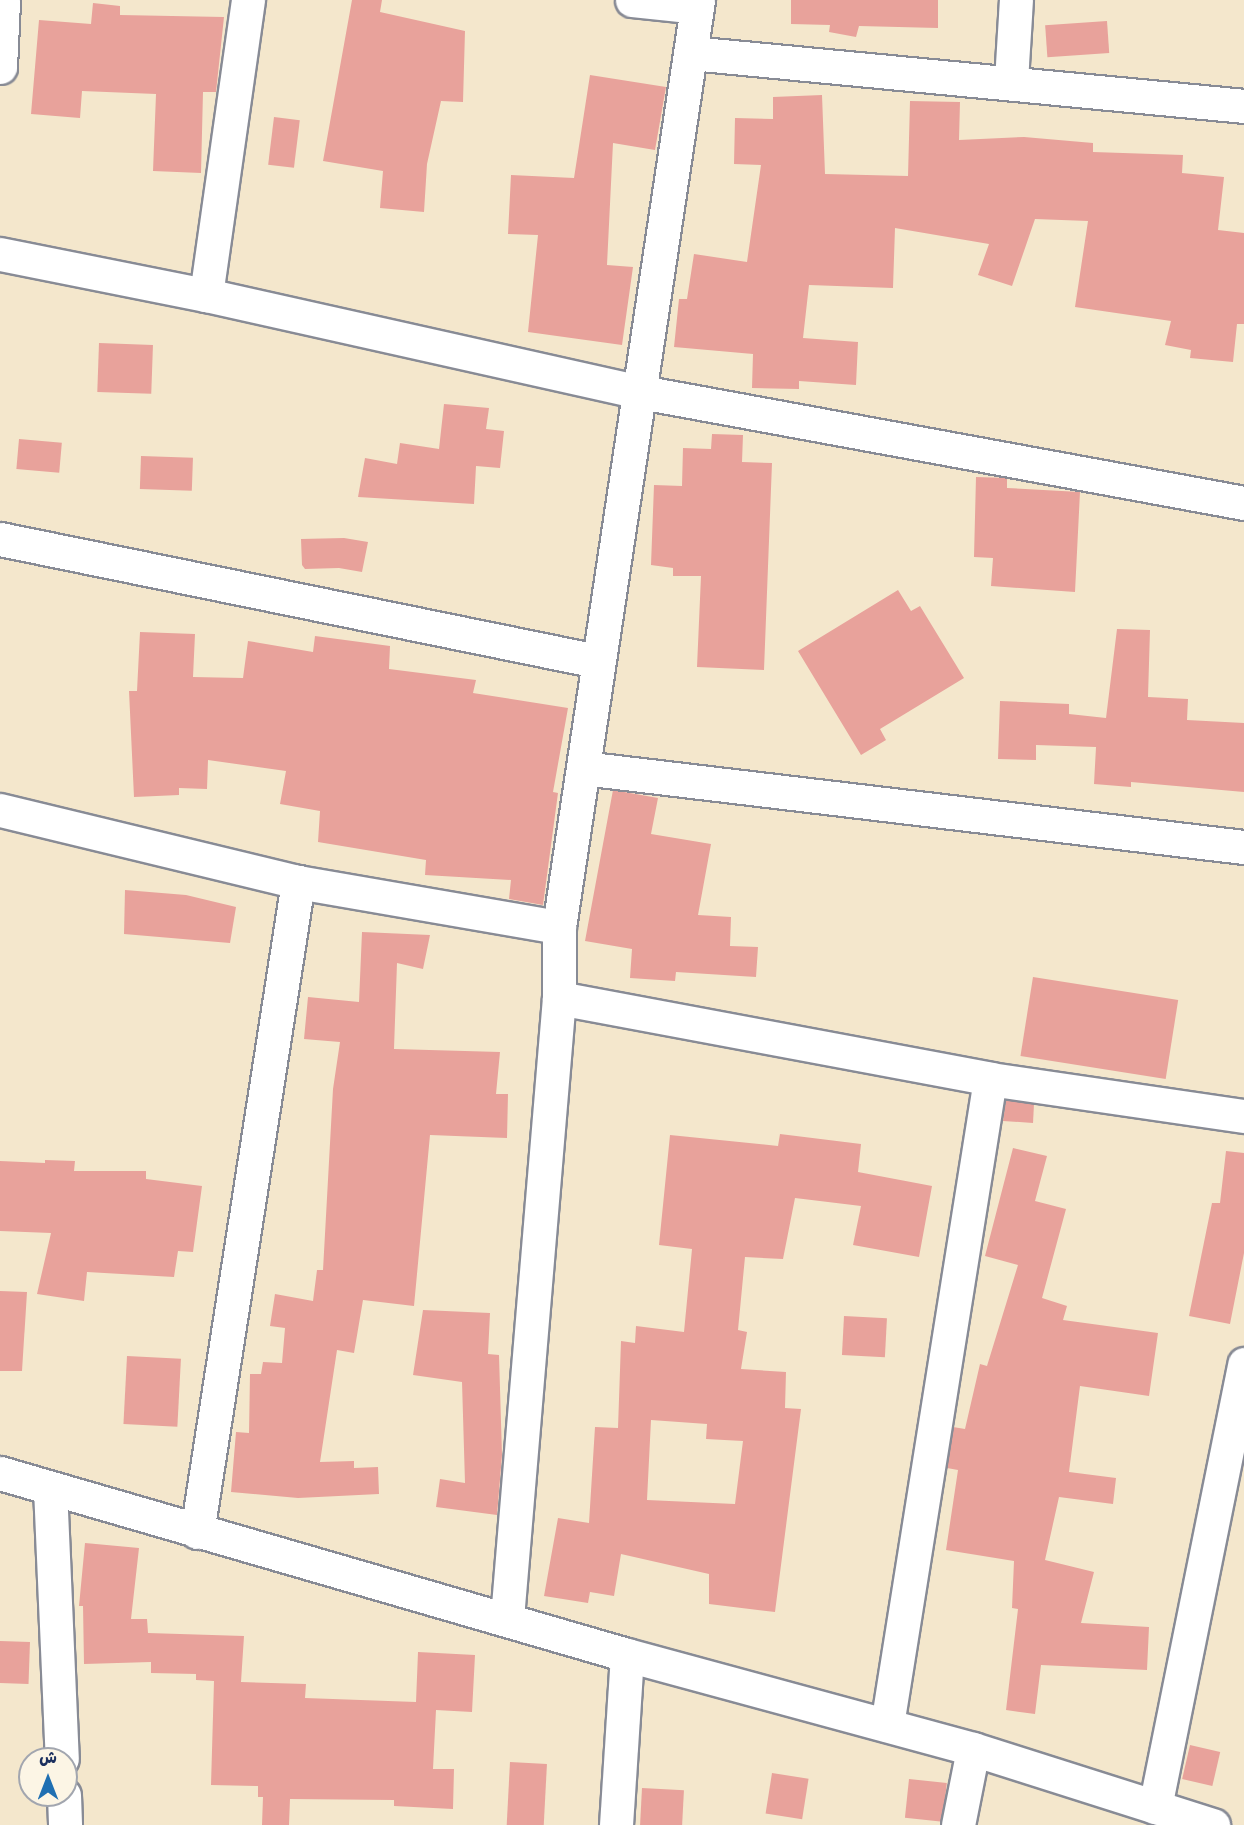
<!DOCTYPE html>
<meta charset="utf-8">
<style>
body{margin:0}
#map{position:relative;width:1244px;height:1825px;overflow:hidden;background:#f4e7cc;font-family:"Gochi Hand","Playpen Sans Arabic",sans-serif}
div>[style]{position:absolute}
.building>*{inset:0;background:#e8a29b;transform-origin:0 0}
.roads{filter:drop-shadow(2px 0 #888b95) drop-shadow(-2px 0 #888b95) drop-shadow(0 2px #888b95) drop-shadow(0 -2px #888b95)}
.street>*{height:33px;margin:-16.5px;padding:0 16.5px;transform-origin:16.5px;border-radius:16.5px;background:#fff}
span{translate:-50% -50%;white-space:nowrap;text-align:center;line-height:1.15;-webkit-text-stroke:6px #fcf5e5;paint-order:stroke}
.north{position:absolute;left:18px;top:1747px;width:60px;height:60px;box-sizing:border-box;background:#fcf5e5;border:2px solid #a2a6af;border-radius:50%;rotate:0deg;font-size:16px;font-weight:700;line-height:24px;text-align:center;color:#1b2f5e}
.north::after{content:'';display:block;margin:auto;width:21px;height:27px;background:#1f6fb2;clip-path:polygon(50% 0,100% 100%,50% 72%,0 100%)}
</style>
<div id="map">
<div class="building">
<i style="clip-path:polygon(352px 0,382px 0,380px 12px,465px 31px,463px 102px,441px 101px,427px 164px,424px 212px,380px 208px,383px 171px,323px 161px)"></i>
<i style="clip-path:polygon(791px 0,938px 0,938px 28px,859px 26px,856px 37px,829px 32px,830px 25px,791px 24px)"></i>
<i style="clip-path:polygon(93px 3px,120px 6px,120px 15px,224px 17px,216px 92px,203px 92px,201px 173px,153px 171px,156px 94px,82px 91px,80px 118px,31px 114px,39px 20px,91px 24px)"></i>
<i style="left:1107px;top:21px;width:32px;height:62px;rotate:86deg"></i>
<i style="clip-path:polygon(590px 75px,666px 87px,655px 150px,613px 143px,607px 265px,633px 267px,622px 345px,528px 332px,538px 235px,508px 234px,511px 175px,574px 178px)"></i>
<i style="clip-path:polygon(822px 95px,825px 174px,908px 176px,910px 101px,960px 102px,959px 140px,1024px 137px,1093px 143px,1093px 152px,1183px 155px,1182px 173px,1224px 177px,1218px 230px,1244px 233px,1244px 324px,1237px 324px,1233px 362px,1190px 358px,1191px 350px,1165px 345px,1171px 321px,1075px 307px,1088px 221px,1035px 219px,1012px 286px,978px 275px,989px 244px,895px 228px,893px 288px,809px 285px,803px 338px,858px 342px,856px 385px,799px 381px,799px 389px,752px 388px,753px 354px,674px 347px,679px 299px,687px 299px,694px 254px,747px 262px,761px 165px,734px 164px,735px 118px,773px 119px,773px 97px)"></i>
<i style="left:274px;top:117px;width:26px;height:48px;rotate:7deg"></i>
<i style="left:99px;top:343px;width:54px;height:49px;rotate:2deg"></i>
<i style="clip-path:polygon(444px 404px,489px 408px,486px 429px,504px 431px,500px 468px,476px 466px,474px 504px,358px 497px,365px 458px,397px 464px,400px 443px,439px 449px)"></i>
<i style="clip-path:polygon(712px 434px,743px 435px,742px 462px,772px 463px,764px 670px,697px 667px,701px 576px,673px 576px,673px 568px,651px 565px,654px 485px,682px 486px,683px 448px,711px 449px)"></i>
<i style="left:19px;top:439px;width:43px;height:30px;rotate:5deg"></i>
<i style="left:141px;top:456px;width:52px;height:33px;rotate:2deg"></i>
<i style="clip-path:polygon(976px 477px,1007px 478px,1007px 488px,1080px 492px,1075px 592px,991px 586px,993px 558px,974px 557px)"></i>
<i style="clip-path:polygon(344px 538px,368px 542px,362px 572px,339px 568px,305px 569px,302px 565px,301px 539px)"></i>
<i style="clip-path:polygon(898px 590px,911px 611px,920px 606px,964px 678px,880px 729px,886px 740px,861px 755px,798px 651px)"></i>
<i style="clip-path:polygon(1117px 629px,1150px 630px,1148px 697px,1188px 699px,1187px 720px,1244px 723px,1244px 792px,1131px 782px,1131px 787px,1094px 784px,1096px 747px,1036px 745px,1036px 760px,998px 759px,1000px 701px,1069px 704px,1069px 714px,1106px 718px)"></i>
<i style="clip-path:polygon(140px 632px,195px 634px,193px 677px,243px 678px,248px 641px,313px 652px,315px 636px,390px 646px,389px 669px,476px 680px,473px 693px,568px 708px,553px 792px,558px 793px,543px 905px,509px 899px,511px 880px,425px 875px,426px 860px,318px 842px,320px 811px,280px 804px,286px 771px,208px 760px,207px 789px,179px 788px,179px 795px,134px 797px,129px 691px,137px 691px)"></i>
<i style="clip-path:polygon(613px 790px,658px 798px,651px 834px,711px 844px,698px 915px,731px 917px,730px 946px,758px 947px,756px 977px,676px 972px,675px 981px,630px 978px,632px 949px,585px 941px)"></i>
<i style="clip-path:polygon(125px 890px,186px 895px,236px 907px,230px 943px,124px 934px)"></i>
<i style="clip-path:polygon(362px 932px,430px 935px,423px 969px,397px 963px,394px 1049px,500px 1052px,496px 1094px,508px 1094px,507px 1138px,430px 1135px,414px 1306px,363px 1300px,354px 1353px,337px 1350px,320px 1462px,354px 1461px,354px 1468px,378px 1467px,379px 1494px,298px 1498px,231px 1492px,236px 1432px,249px 1433px,250px 1374px,261px 1374px,263px 1362px,282px 1363px,285px 1328px,270px 1326px,275px 1294px,313px 1301px,317px 1270px,323px 1270px,333px 1089px,340px 1042px,304px 1039px,308px 997px,359px 1002px)"></i>
<i style="left:1033px;top:977px;width:147px;height:80px;rotate:9deg"></i>
<i style="clip-path:polygon(1006px 1100px,1034px 1104px,1033px 1123px,1003px 1121px)"></i>
<i style="clip-path:polygon(evenodd,780px 1134px,861px 1144px,858px 1172px,932px 1186px,919px 1257px,853px 1245px,861px 1206px,795px 1198px,783px 1259px,745px 1257px,738px 1330px,747px 1332px,741px 1369px,786px 1372px,785px 1408px,801px 1409px,775px 1612px,709px 1604px,709px 1574px,621px 1554px,614px 1596px,590px 1592px,588px 1603px,544px 1596px,558px 1518px,589px 1523px,595px 1427px,618px 1428px,621px 1341px,635px 1343px,636px 1326px,684px 1332px,692px 1249px,659px 1245px,670px 1135px,778px 1146px,780px 1134px,651px 1420px,707px 1424px,706px 1439px,743px 1441px,735px 1504px,647px 1500px,651px 1420px)"></i>
<i style="clip-path:polygon(1013px 1148px,1047px 1156px,1035px 1201px,1066px 1209px,1042px 1298px,1067px 1306px,1063px 1320px,1158px 1333px,1149px 1396px,1080px 1386px,1069px 1472px,1116px 1478px,1113px 1504px,1059px 1497px,1045px 1560px,1094px 1572px,1081px 1623px,1149px 1627px,1147px 1670px,1041px 1665px,1035px 1714px,1006px 1710px,1018px 1609px,1012px 1608px,1014px 1561px,946px 1550px,958px 1470px,947px 1468px,953px 1427px,965px 1429px,980px 1364px,987px 1366px,1018px 1265px,985px 1256px)"></i>
<i style="clip-path:polygon(1226px 1151px,1244px 1153px,1244px 1253px,1230px 1324px,1189px 1316px,1212px 1203px,1220px 1203px)"></i>
<i style="clip-path:polygon(45px 1160px,75px 1161px,74px 1171px,146px 1171px,146px 1179px,202px 1186px,193px 1252px,178px 1251px,174px 1277px,87px 1272px,84px 1301px,37px 1294px,51px 1233px,0 1231px,0 1161px,45px 1163px)"></i>
<i style="clip-path:polygon(0 1291px,27px 1292px,22px 1371px,0 1371px)"></i>
<i style="clip-path:polygon(423px 1310px,490px 1313px,488px 1354px,499px 1355px,502px 1455px,497px 1515px,436px 1507px,440px 1479px,465px 1483px,462px 1382px,413px 1375px)"></i>
<i style="left:844px;top:1316px;width:43px;height:39px;rotate:3deg"></i>
<i style="left:127px;top:1356px;width:54px;height:68px;rotate:3deg"></i>
<i style="clip-path:polygon(85px 1543px,139px 1548px,131px 1619px,147px 1619px,148px 1633px,244px 1636px,241px 1682px,306px 1684px,305px 1698px,416px 1702px,418px 1652px,475px 1655px,472px 1712px,436px 1710px,433px 1769px,454px 1769px,453px 1809px,394px 1806px,394px 1800px,290px 1799px,289px 1825px,262px 1825px,263px 1797px,258px 1797px,258px 1786px,211px 1785px,214px 1681px,196px 1680px,196px 1674px,151px 1673px,151px 1662px,84px 1664px,83px 1606px,79px 1606px)"></i>
<i style="left:0;top:1641px;width:30px;height:42px;rotate:2deg"></i>
<i style="left:1190px;top:1745px;width:31px;height:35px;rotate:13deg"></i>
<i style="left:510px;top:1762px;width:37px;height:63px;rotate:3deg"></i>
<i style="left:772px;top:1773px;width:37px;height:41px;rotate:9deg"></i>
<i style="left:909px;top:1779px;width:38px;height:39px;rotate:6deg"></i>
<i style="left:642px;top:1788px;width:42px;height:37px;rotate:3deg"></i>
</div>
<div class="roads">
<div class="street">
<i style="left:632px;top:0;width:65px;rotate:6.1deg"></i>
<i style="left:691px;top:53px;width:556px;rotate:5.47deg"></i>
<i style="left:0;top:67px;width:67px;rotate:-87.4deg"></i>
<i style="left:1011px;top:81px;width:81px;rotate:-86.5deg"></i>
<i style="left:0;top:254px;width:210px;rotate:11.3deg"></i>
<i style="left:206px;top:295px;width:446px;rotate:12.6deg"></i>
<i style="left:641px;top:392px;width:613px;rotate:10.43deg"></i>
<i style="left:206px;top:295px;width:298px;rotate:-81.9deg"></i>
<i style="left:0;top:539px;width:609px;rotate:11.55deg"></i>
<i style="left:583px;top:768px;width:666px;rotate:6.82deg"></i>
<i style="left:0;top:810px;width:307px;rotate:13.6deg"></i>
<i style="left:298px;top:882px;width:265px;rotate:9.8deg"></i>
<i style="left:559px;top:998px;width:439px;rotate:10.6deg"></i>
<i style="left:990px;top:1079px;width:257px;rotate:8.3deg"></i>
<i style="left:0;top:1473px;width:653px;rotate:16.19deg"></i>
<i style="left:627px;top:1655px;width:359px;rotate:15.2deg"></i>
<i style="left:973px;top:1749px;width:252px;rotate:17.6deg"></i>
<i style="left:50px;top:1488px;width:271px;rotate:87.5deg"></i>
<i style="left:197px;top:1532px;width:658px;rotate:-81.17deg"></i>
<i style="left:507px;top:1618px;width:622px;rotate:-85.21deg"></i>
<i style="left:559px;top:998px;width:71px;rotate:-90deg"></i>
<i style="left:559px;top:927px;width:937px;rotate:-81.47deg"></i>
<i style="left:887px;top:1725px;width:654px;rotate:-80.94deg"></i>
<i style="left:64px;top:1795px;width:30px;rotate:88deg"></i>
<i style="left:1155px;top:1807px;width:452px;rotate:-78.6deg"></i>
<i style="left:616px;top:1825px;width:170px;rotate:-86.3deg"></i>
<i style="left:958px;top:1825px;width:77px;rotate:-78.8deg"></i>
</div>
</div>
<div class="north">ش</div>
</div>
